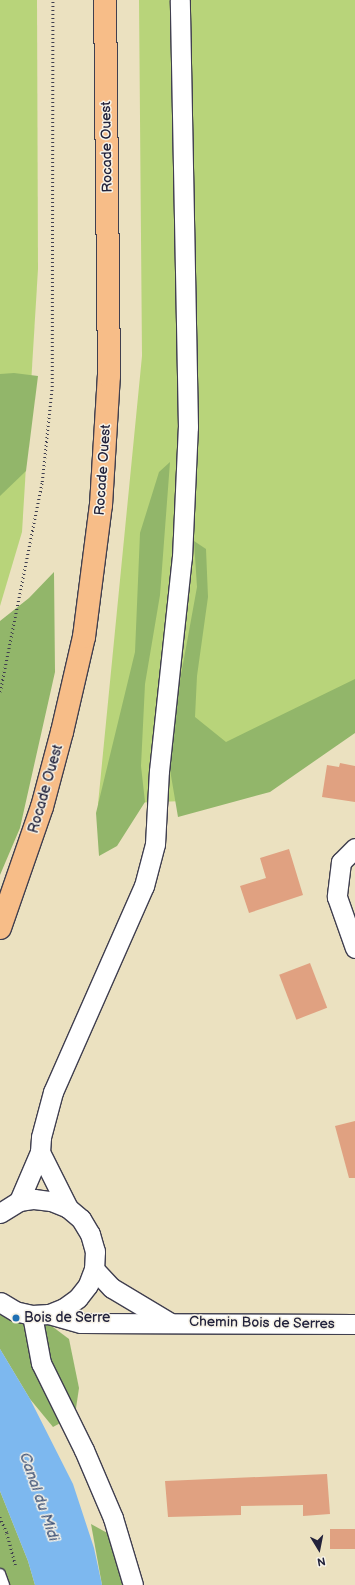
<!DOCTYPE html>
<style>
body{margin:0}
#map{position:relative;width:355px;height:1585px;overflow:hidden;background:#ebe1c0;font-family:"Balsamiq Sans",sans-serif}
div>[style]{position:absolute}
.green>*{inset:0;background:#b8d47a}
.forest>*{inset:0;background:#92b66a}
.water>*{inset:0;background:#7db8ef}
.building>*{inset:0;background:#e0a181;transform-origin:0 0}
.path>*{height:2.5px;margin-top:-1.25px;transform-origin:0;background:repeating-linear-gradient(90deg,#403f4f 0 1px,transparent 0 4px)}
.roads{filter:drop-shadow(1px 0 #403f4f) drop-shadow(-1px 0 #403f4f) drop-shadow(0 1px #403f4f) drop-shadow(0 -1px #403f4f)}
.service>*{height:10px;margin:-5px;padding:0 5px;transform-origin:5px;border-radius:5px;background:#fff}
.minor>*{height:19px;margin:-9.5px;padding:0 9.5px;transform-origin:9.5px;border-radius:9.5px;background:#fff}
.primary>*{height:22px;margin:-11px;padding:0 11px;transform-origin:11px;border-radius:11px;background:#f7bd88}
.dots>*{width:11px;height:11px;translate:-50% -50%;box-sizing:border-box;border:2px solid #f7f3e8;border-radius:50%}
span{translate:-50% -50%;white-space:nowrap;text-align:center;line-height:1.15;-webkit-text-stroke:3px #f7f3e8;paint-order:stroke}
.street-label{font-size:14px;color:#22223b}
.poi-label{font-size:14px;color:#22223b}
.left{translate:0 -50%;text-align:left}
.water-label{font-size:15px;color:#42567a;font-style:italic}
.north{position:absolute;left:299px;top:1529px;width:40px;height:40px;-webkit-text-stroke:3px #f7f3e8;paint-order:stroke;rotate:170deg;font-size:11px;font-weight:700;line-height:16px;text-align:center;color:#22223b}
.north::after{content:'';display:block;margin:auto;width:14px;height:18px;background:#22223b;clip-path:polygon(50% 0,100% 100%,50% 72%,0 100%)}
</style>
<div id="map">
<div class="green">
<i style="clip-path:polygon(0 0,37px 0,38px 269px,22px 532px,0 606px)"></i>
<i style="clip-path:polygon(139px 0,355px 0,355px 715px,185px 801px,98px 804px,142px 356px)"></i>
</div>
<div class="forest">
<i style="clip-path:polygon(14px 373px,38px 376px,26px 471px,0 496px,0 374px)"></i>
<i style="clip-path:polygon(170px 462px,160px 595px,145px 684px,141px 766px,145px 802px,117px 846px,99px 856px,96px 813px,135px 652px,140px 533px,159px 472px)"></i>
<i style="clip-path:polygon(194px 541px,206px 549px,208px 597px,197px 676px,195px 717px,226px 742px,355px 679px,355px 733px,270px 792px,178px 817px,167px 752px,197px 587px)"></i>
<i style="clip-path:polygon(54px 572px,55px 672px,20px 828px,0 875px,0 621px,29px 598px)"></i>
<i style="clip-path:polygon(0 1295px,41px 1318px,69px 1339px,79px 1388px,75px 1415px,53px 1427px,30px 1399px,0 1349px)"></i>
<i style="clip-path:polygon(0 1491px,28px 1561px,35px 1585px,0 1585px)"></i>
<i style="clip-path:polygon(91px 1524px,120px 1540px,127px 1585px,102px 1585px)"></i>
</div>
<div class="water">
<i style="clip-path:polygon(0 1349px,30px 1399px,73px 1484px,94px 1548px,102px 1585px,35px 1585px,28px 1561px,0 1491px)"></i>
</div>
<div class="building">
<i style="clip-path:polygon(340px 763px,355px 766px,355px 802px,322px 797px,327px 765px,339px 767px)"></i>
<i style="clip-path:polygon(289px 849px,303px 895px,249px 913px,240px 886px,266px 878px,260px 858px)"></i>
<i style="left:310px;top:963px;width:48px;height:33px;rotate:69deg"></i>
<i style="clip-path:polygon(355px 1121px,355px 1178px,349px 1178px,335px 1126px)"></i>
<i style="clip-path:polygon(327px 1474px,330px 1514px,303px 1516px,303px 1505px,241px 1506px,241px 1515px,168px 1517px,165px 1481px)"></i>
<i style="left:355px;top:1529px;width:20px;height:25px;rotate:90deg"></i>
</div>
<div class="path">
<i style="left:0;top:692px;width:214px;rotate:-78.7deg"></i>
<i style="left:42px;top:482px;width:96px;rotate:-84deg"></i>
<i style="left:52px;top:387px;width:387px;rotate:-89.9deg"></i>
<i style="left:0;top:1517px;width:17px;rotate:66deg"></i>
<i style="left:7px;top:1533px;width:35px;rotate:75deg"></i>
</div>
<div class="roads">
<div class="service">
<i style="left:0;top:1574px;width:12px;rotate:70deg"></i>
</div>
<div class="minor">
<i style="left:355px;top:848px;width:20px;rotate:135deg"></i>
<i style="left:341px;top:862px;width:35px;rotate:97deg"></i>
<i style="left:337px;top:897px;width:54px;rotate:70.6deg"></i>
<i style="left:40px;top:1152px;width:63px;rotate:63.4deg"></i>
<i style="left:19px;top:1201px;width:53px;rotate:-66.8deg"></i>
<i style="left:40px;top:1152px;width:15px;rotate:-86deg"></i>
<i style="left:41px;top:1137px;width:47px;rotate:-75.1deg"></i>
<i style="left:53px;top:1092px;width:225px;rotate:-66.2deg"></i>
<i style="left:144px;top:886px;width:43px;rotate:-75.3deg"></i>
<i style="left:155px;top:844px;width:73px;rotate:-86.9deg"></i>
<i style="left:159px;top:771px;width:215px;rotate:-83.9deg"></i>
<i style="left:182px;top:557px;width:130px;rotate:-87.4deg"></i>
<i style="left:188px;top:427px;width:427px;rotate:-91.1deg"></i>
<i style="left:0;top:1213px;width:22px;rotate:-32deg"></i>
<i style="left:19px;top:1201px;width:15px;rotate:-8deg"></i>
<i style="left:34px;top:1199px;width:17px;rotate:7deg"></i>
<i style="left:51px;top:1201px;width:18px;rotate:22deg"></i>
<i style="left:68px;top:1208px;width:17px;rotate:40deg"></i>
<i style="left:81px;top:1219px;width:17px;rotate:59deg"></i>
<i style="left:90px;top:1234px;width:18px;rotate:74deg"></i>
<i style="left:95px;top:1251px;width:18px;rotate:93deg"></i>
<i style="left:94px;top:1269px;width:17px;rotate:111deg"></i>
<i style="left:88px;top:1285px;width:16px;rotate:128deg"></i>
<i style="left:78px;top:1298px;width:17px;rotate:144deg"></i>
<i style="left:64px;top:1308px;width:16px;rotate:158deg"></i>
<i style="left:49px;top:1314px;width:17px;rotate:177deg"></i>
<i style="left:32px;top:1315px;width:17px;rotate:-167deg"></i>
<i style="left:15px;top:1311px;width:17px;rotate:-149deg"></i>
<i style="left:94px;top:1269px;width:26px;rotate:47deg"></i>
<i style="left:112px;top:1288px;width:66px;rotate:30.8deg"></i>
<i style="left:49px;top:1314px;width:33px;rotate:16deg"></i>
<i style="left:81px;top:1323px;width:274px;rotate:0.2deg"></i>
<i style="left:32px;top:1315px;width:49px;rotate:79.4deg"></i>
<i style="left:41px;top:1363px;width:97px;rotate:63.7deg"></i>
<i style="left:84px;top:1450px;width:74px;rotate:66.9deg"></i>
<i style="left:113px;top:1518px;width:70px;rotate:73.4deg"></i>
</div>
<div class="primary">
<i style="left:0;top:928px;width:128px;rotate:-70.9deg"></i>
<i style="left:42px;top:807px;width:78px;rotate:-75.1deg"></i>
<i style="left:62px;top:732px;width:98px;rotate:-77deg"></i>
<i style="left:84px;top:637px;width:133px;rotate:-82.7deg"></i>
<i style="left:101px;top:505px;width:129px;rotate:-86.5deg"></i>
<i style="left:109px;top:376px;width:376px;rotate:-90.6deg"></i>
</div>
</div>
<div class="dots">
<i style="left:16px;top:1318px;background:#1f6fb2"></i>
</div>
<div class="street-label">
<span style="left:107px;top:147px;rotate:-91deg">Rocade Ouest</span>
<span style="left:103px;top:470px;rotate:-86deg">Rocade Ouest</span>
<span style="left:46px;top:789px;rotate:-74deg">Rocade Ouest</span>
<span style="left:262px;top:1323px;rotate:1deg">Chemin Bois de Serres</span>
</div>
<div class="poi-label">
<span class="left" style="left:24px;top:1318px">Bois de Serre</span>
</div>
<div class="water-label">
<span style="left:39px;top:1497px;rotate:71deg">Canal du Midi</span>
</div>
<div class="north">N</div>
</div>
